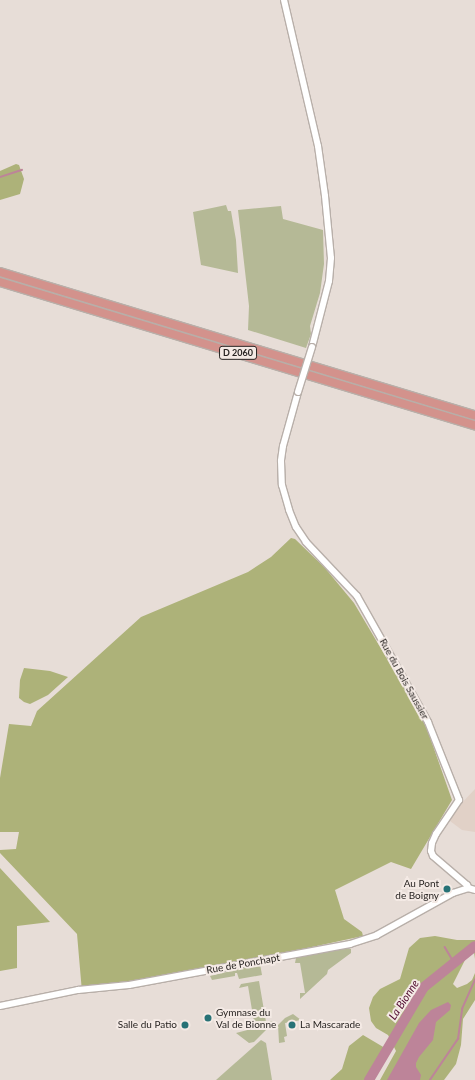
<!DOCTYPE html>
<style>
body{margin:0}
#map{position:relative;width:475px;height:1080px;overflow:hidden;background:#e7ddd7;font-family:Lato,sans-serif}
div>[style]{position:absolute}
.built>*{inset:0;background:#e1d1c7}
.green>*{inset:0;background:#b5b996}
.forest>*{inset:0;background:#adb279}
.water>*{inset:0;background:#bd8499}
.stream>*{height:1.5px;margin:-0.75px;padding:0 0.75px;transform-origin:0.75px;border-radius:0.75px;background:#bd8499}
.river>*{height:10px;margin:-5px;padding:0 5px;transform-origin:5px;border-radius:5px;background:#bd8499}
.roads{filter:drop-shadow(1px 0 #b8afa9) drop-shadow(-1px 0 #b8afa9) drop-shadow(0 1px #b8afa9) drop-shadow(0 -1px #b8afa9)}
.tertiary>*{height:6px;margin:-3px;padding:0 3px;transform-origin:3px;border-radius:3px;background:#fff}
.trunk>*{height:8px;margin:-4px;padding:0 4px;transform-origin:4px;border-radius:4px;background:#d3928c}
.bridges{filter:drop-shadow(1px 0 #b8afa9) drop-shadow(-1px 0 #b8afa9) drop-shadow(0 1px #b8afa9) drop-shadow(0 -1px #b8afa9)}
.tertiary-bridge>*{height:6px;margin:-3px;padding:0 3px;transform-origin:3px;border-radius:3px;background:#fff}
.dots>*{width:11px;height:11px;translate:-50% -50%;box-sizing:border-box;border:2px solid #f4eae5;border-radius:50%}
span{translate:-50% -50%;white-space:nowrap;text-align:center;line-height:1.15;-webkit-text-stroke:4px #f4eae5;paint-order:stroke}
.shield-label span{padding:1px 3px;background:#f4eae5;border:1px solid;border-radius:3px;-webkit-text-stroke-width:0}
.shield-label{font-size:9px;color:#282422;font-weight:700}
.street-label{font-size:10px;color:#282422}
.poi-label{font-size:10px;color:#282422}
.right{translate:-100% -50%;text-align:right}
.left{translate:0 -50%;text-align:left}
.water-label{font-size:11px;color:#4e082d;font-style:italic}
</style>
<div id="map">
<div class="built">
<i style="clip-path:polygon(475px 789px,475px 832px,462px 830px,450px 821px,458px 807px)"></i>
</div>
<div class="green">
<i style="clip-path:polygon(226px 205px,228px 211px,231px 211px,236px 240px,238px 273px,201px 265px,193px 212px)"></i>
<i style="clip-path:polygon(281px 206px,283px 219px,323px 230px,324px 264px,320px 293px,310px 326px,311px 334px,306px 348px,248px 330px,249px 306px,238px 210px)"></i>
<i style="clip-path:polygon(346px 948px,351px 949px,351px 953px,328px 970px,327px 974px,300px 999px,300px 993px,305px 993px,300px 963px,295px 963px,296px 958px)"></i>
<i style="clip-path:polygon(260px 964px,262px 975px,239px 979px,237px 973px,235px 973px,235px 976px,212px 980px,210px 976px)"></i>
<i style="clip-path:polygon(259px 981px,266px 1022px,273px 1021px,273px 1023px,254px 1042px,249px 1043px,236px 1033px,255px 1028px,248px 986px,239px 988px,241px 984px)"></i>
<i style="clip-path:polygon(293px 1014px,301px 1020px,285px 1023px,287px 1036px,284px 1037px,285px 1042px,279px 1043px,278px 1025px,285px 1018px)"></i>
<i style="clip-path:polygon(261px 1040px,266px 1043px,272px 1080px,216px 1080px)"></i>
</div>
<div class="forest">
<i style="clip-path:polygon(16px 164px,19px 165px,24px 179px,20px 194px,0 200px,0 171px)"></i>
<i style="clip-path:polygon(291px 538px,295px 539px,325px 568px,354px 603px,425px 723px,452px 800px,411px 869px,391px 862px,335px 890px,344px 919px,362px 932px,363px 936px,256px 959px,82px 992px,77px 934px,0 853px,0 850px,16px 849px,19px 832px,0 832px,0 778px,9px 724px,31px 726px,37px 711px,141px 617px,248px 572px,271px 557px)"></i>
<i style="clip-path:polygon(24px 668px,50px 671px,68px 677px,48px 695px,30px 704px,24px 702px,19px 698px,20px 680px)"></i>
<i style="clip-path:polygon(0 868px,50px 922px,17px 926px,17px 968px,0 971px)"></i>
<i style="clip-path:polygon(435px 936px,457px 940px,475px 940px,475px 959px,474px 952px,467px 956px,453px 984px,457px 988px,467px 984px,472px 980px,475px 973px,475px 1000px,463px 1019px,461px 1045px,456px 1064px,444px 1080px,380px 1080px,396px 1051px,388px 1035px,376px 1028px,371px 1021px,369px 1008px,373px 997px,380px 989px,400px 979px,409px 948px,420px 938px)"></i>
<i style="clip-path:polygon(363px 1035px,390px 1051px,368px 1080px,330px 1080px,342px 1069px,349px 1046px)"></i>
</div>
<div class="water">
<i style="clip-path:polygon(448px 1002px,451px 1005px,450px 1010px,436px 1022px,433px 1040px,419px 1057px,416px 1063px,416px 1067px,421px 1075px,420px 1080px,387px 1080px,419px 1023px,431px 1010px)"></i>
</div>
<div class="stream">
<i style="left:0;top:177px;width:23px;rotate:-18deg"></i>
<i style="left:445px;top:947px;width:17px;rotate:59deg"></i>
<i style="left:430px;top:1080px;width:50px;rotate:-55.7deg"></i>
<i style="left:458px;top:1039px;width:30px;rotate:-82deg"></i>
<i style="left:462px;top:1009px;width:32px;rotate:-66deg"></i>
</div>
<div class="river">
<i style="left:369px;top:1080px;width:108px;rotate:-59.4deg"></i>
<i style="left:424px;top:987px;width:65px;rotate:-38.8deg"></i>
</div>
<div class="roads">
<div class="tertiary">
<i style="left:284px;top:0;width:150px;rotate:76.9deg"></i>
<i style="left:318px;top:146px;width:50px;rotate:82deg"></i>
<i style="left:325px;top:196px;width:62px;rotate:84.5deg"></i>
<i style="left:331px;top:258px;width:23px;rotate:95deg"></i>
<i style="left:329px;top:281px;width:68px;rotate:104.4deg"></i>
<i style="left:298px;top:392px;width:56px;rotate:105.5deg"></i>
<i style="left:283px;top:446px;width:15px;rotate:98deg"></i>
<i style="left:281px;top:461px;width:24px;rotate:88deg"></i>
<i style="left:282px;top:485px;width:26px;rotate:74deg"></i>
<i style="left:289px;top:510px;width:18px;rotate:68deg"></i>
<i style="left:296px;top:527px;width:18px;rotate:56deg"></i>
<i style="left:306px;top:542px;width:74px;rotate:46.6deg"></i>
<i style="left:357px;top:596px;width:145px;rotate:60.6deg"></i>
<i style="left:428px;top:722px;width:84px;rotate:68.3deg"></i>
<i style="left:459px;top:800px;width:41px;rotate:124.1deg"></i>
<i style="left:436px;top:834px;width:10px;rotate:114deg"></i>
<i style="left:432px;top:843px;width:8px;rotate:97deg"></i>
<i style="left:431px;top:851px;width:5px;rotate:68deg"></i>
<i style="left:433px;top:856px;width:45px;rotate:40.5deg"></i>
<i style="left:467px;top:885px;width:3px;rotate:72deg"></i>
<i style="left:0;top:1006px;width:80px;rotate:-11.6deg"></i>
<i style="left:78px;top:990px;width:51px;rotate:-5.6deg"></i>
<i style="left:129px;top:985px;width:225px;rotate:-10.5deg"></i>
<i style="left:350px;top:944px;width:28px;rotate:-18deg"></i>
<i style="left:377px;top:935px;width:87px;rotate:-28.9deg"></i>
<i style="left:453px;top:893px;width:16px;rotate:-18deg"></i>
<i style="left:468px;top:888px;width:7px;rotate:16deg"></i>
</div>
<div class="trunk">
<i style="left:0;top:272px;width:496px;rotate:16.8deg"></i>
<i style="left:0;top:282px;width:496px;rotate:16.8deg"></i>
</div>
</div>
<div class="bridges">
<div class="tertiary-bridge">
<i style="left:298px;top:392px;width:47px;rotate:-72.7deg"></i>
</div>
</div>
<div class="dots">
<i style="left:447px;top:889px;background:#277276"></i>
<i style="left:208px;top:1018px;background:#277276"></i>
<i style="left:185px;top:1025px;background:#277276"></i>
<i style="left:292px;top:1025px;background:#277276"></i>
</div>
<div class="shield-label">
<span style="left:238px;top:353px">D 2060</span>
</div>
<div class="street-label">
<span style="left:404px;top:679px;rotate:61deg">Rue du Bois Saussier</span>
<span style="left:243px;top:964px;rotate:-10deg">Rue de Ponchapt</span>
</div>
<div class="poi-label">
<span class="right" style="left:439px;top:889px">Au Pont<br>de Boigny</span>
<span class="left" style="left:216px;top:1018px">Gymnase du<br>Val de Bionne</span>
<span class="right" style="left:177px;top:1025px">Salle du Patio</span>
<span class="left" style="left:300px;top:1025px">La Mascarade</span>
</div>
<div class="water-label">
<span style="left:404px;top:1000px;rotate:-57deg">La Bionne</span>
</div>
</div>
